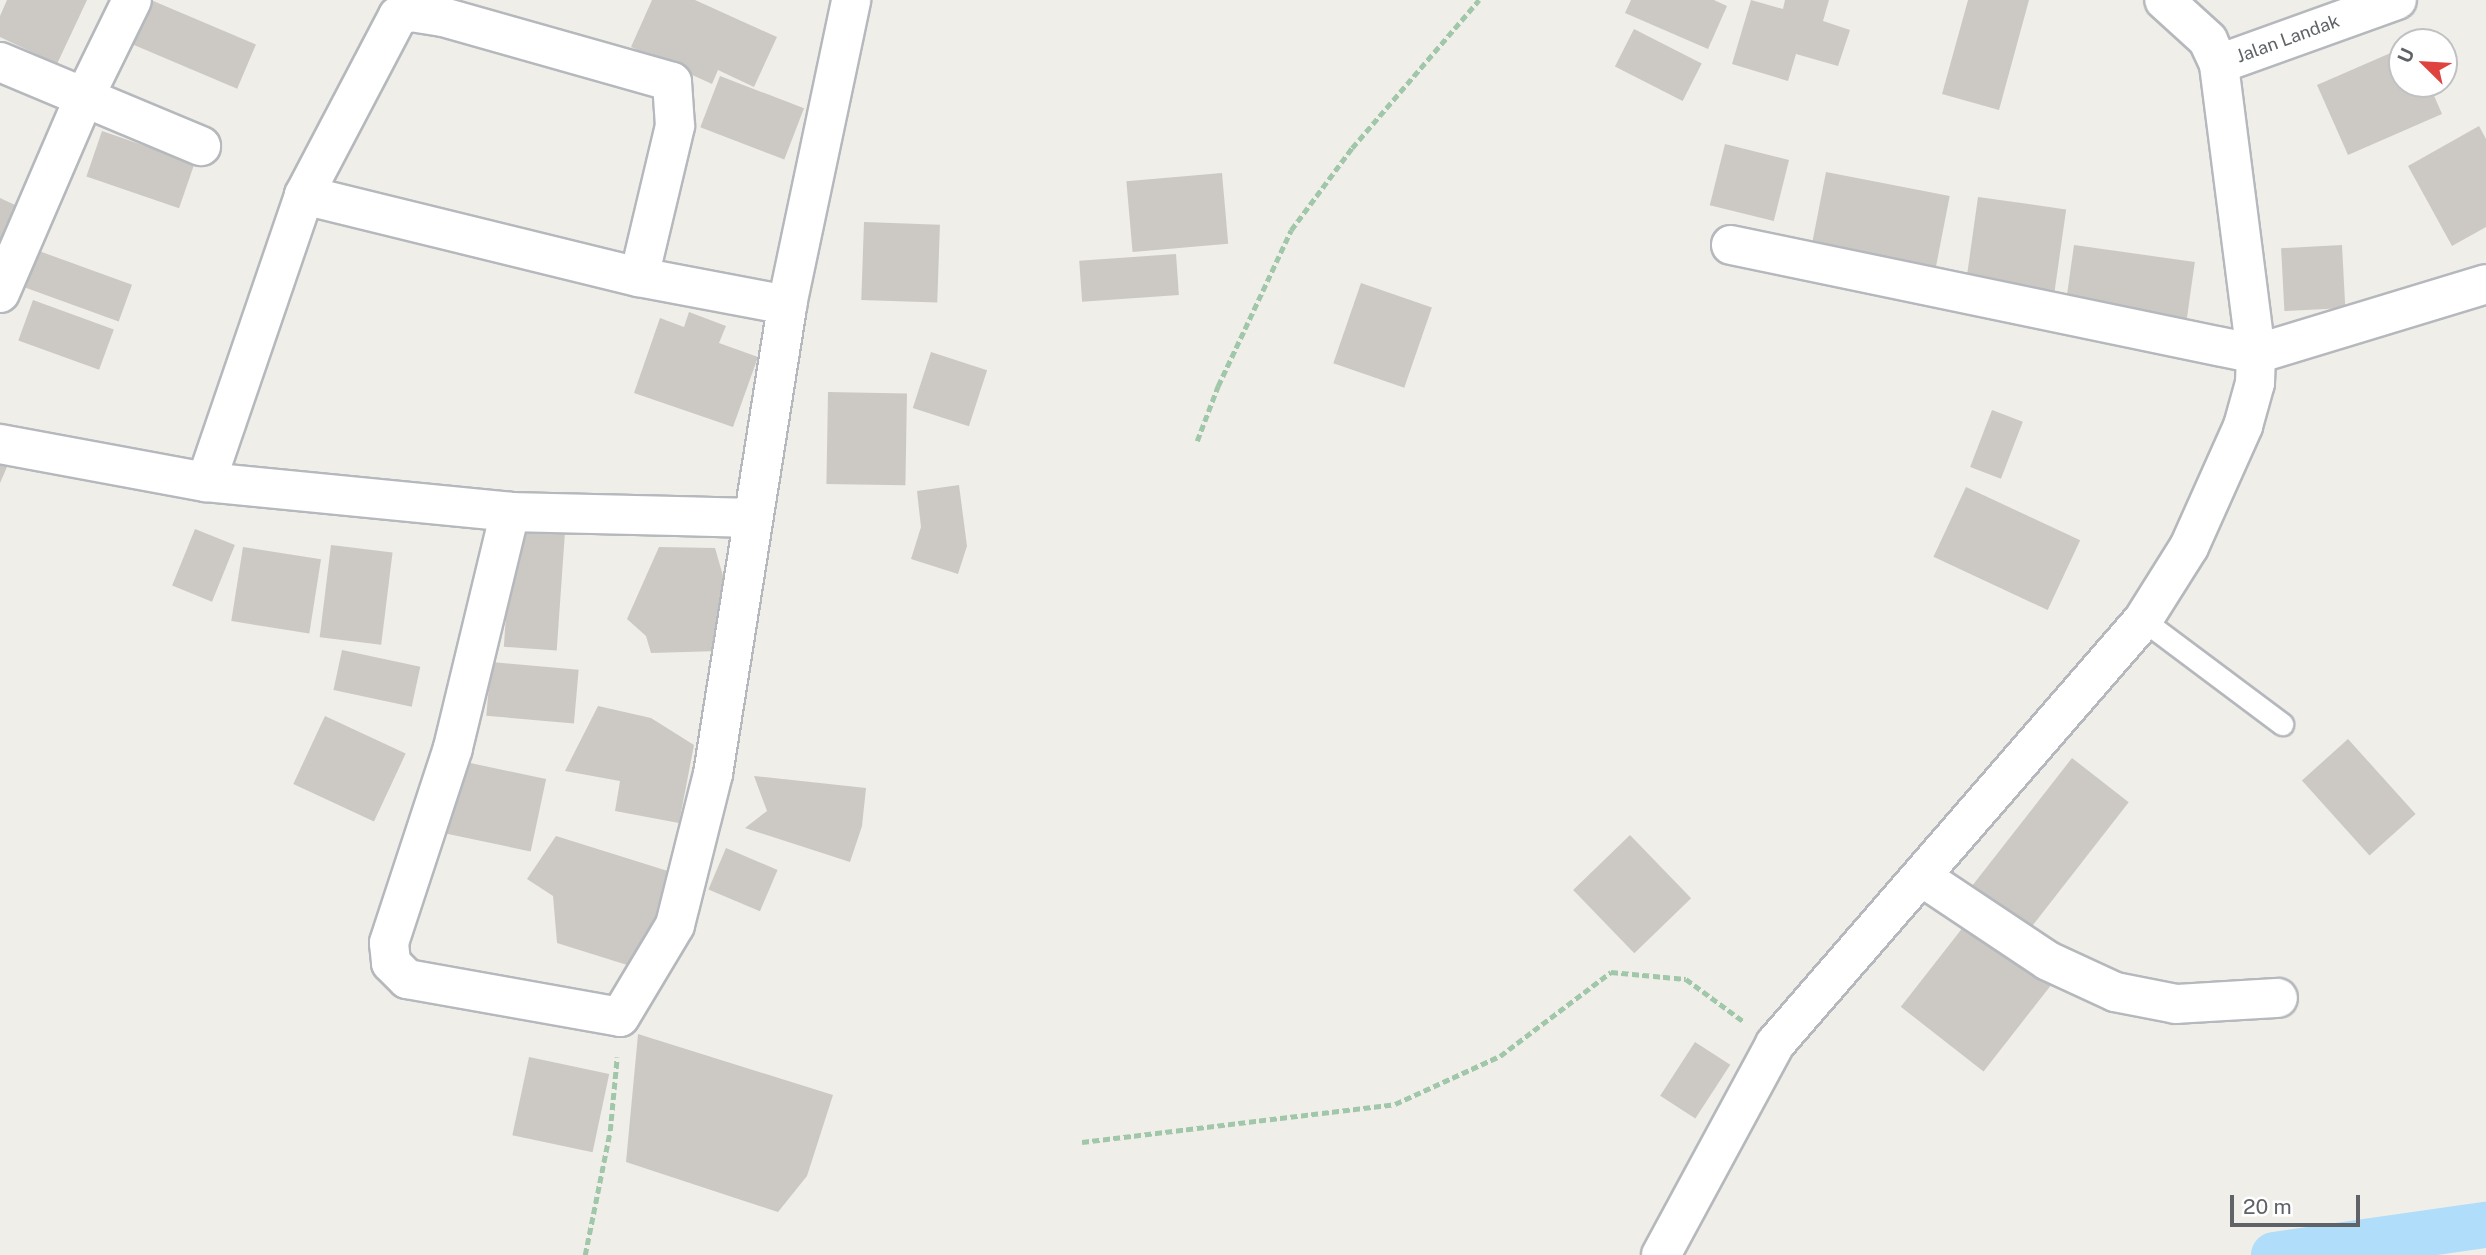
<!DOCTYPE html>
<style>
body{margin:0}
#map{position:relative;width:2486px;height:1255px;overflow:hidden;background:#f0eee8;font-family:"Public Sans",sans-serif}
div>[style]{position:absolute}
.canal>*{height:46px;margin:-23px;padding:0 23px;transform-origin:23px;border-radius:23px;background:#afddfa}
.building>*{inset:0;background:#ccc9c5;transform-origin:0 0}
.path>*{height:4.5px;margin-top:-2.25px;transform-origin:0;background:repeating-linear-gradient(90deg,#a0c7a9 0 7px,transparent 0 10.5px)}
.roads{filter:drop-shadow(2px 0 #b5b8bc) drop-shadow(-2px 0 #b5b8bc) drop-shadow(0 2px #b5b8bc) drop-shadow(0 -2px #b5b8bc)}
.lane>*{height:21px;margin:-10.5px;padding:0 10.5px;transform-origin:10.5px;border-radius:10.5px;background:#fff}
.street>*{height:38px;margin:-19px;padding:0 19px;transform-origin:19px;border-radius:19px;background:#fff}
.secondary>*{height:38px;margin:-19px;padding:0 19px;transform-origin:19px;border-radius:19px;background:#fff}
span{translate:-50% -50%;white-space:nowrap;text-align:center;line-height:1.15;-webkit-text-stroke:5px #fff;paint-order:stroke}
.street-label{font-size:18px;color:#5f6367}
.north{position:absolute;left:2388px;top:28px;width:70px;height:70px;box-sizing:border-box;background:#fff;border:2px solid #bfc1c2;border-radius:50%;rotate:294deg;font-size:19px;font-weight:700;line-height:28px;text-align:center;color:#5f6367}
.north::after{content:'';display:block;margin:auto;width:24px;height:32px;background:#df433f;clip-path:polygon(50% 0,100% 100%,50% 72%,0 100%)}
.scale{position:absolute;left:2230px;top:1195px;width:130px;height:32px;box-sizing:border-box;border:4px solid #5f6367;border-top:0;padding-left:9px;font-size:21px;line-height:24px;white-space:nowrap;color:#5f6367;-webkit-text-stroke:5px #fff;paint-order:stroke}
</style>
<div id="map">
<div class="canal">
<i style="left:2274px;top:1255px;width:214px;rotate:-8.1deg"></i>
</div>
<div class="building">
<i style="clip-path:polygon(7px 0,87px 0,57px 64px,0 37px,0 16px)"></i>
<i style="left:151px;top:0;width:114px;height:48px;rotate:23deg"></i>
<i style="clip-path:polygon(652px 0,695px 0,777px 37px,754px 87px,718px 70px,712px 84px,631px 47px)"></i>
<i style="clip-path:polygon(1631px 0,1714px 0,1727px 6px,1708px 49px,1625px 13px)"></i>
<i style="clip-path:polygon(1751px 0,1783px 9px,1785px 0,1829px 0,1823px 21px,1850px 30px,1838px 66px,1796px 54px,1788px 81px,1732px 64px)"></i>
<i style="clip-path:polygon(1968px 0,2029px 0,1999px 110px,1942px 94px)"></i>
<i style="left:1634px;top:29px;width:76px;height:42px;rotate:27deg"></i>
<i style="clip-path:polygon(2402px 48px,2402px 84px,2429px 84px,2442px 114px,2348px 155px,2317px 85px)"></i>
<i style="left:720px;top:76px;width:90px;height:55px;rotate:21deg"></i>
<i style="clip-path:polygon(2479px 126px,2486px 139px,2486px 227px,2452px 246px,2408px 166px)"></i>
<i style="left:102px;top:131px;width:98px;height:48px;rotate:19deg"></i>
<i style="left:1725px;top:144px;width:66px;height:63px;rotate:14deg"></i>
<i style="left:1826px;top:172px;width:126px;height:77px;rotate:11deg"></i>
<i style="left:1222px;top:173px;width:71px;height:96px;rotate:85deg"></i>
<i style="left:1978px;top:197px;width:89px;height:82px;rotate:8deg"></i>
<i style="clip-path:polygon(0 198px,26px 210px,0 264px)"></i>
<i style="left:864px;top:222px;width:76px;height:78px;rotate:2deg"></i>
<i style="left:2074px;top:245px;width:122px;height:60px;rotate:8deg"></i>
<i style="left:2342px;top:245px;width:63px;height:61px;rotate:87deg"></i>
<i style="left:39px;top:251px;width:99px;height:39px;rotate:20deg"></i>
<i style="left:1176px;top:254px;width:41px;height:97px;rotate:86deg"></i>
<i style="left:1361px;top:283px;width:75px;height:85px;rotate:19deg"></i>
<i style="left:33px;top:300px;width:86px;height:43px;rotate:20deg"></i>
<i style="clip-path:polygon(689px 312px,726px 326px,719px 343px,758px 357px,733px 427px,634px 393px,660px 318px,684px 327px)"></i>
<i style="left:931px;top:352px;width:59px;height:59px;rotate:18deg"></i>
<i style="left:828px;top:392px;width:79px;height:92px;rotate:1deg"></i>
<i style="left:1992px;top:410px;width:33px;height:61px;rotate:21deg"></i>
<i style="clip-path:polygon(0 456px,10px 460px,0 483px)"></i>
<i style="clip-path:polygon(959px 485px,967px 546px,958px 574px,911px 559px,921px 527px,917px 491px)"></i>
<i style="left:1966px;top:487px;width:126px;height:77px;rotate:25deg"></i>
<i style="left:195px;top:529px;width:43px;height:61px;rotate:22deg"></i>
<i style="left:512px;top:530px;width:53px;height:117px;rotate:4deg"></i>
<i style="left:331px;top:545px;width:62px;height:93px;rotate:7deg"></i>
<i style="left:243px;top:547px;width:79px;height:75px;rotate:9deg"></i>
<i style="clip-path:polygon(659px 547px,715px 548px,728px 593px,719px 610px,720px 651px,651px 653px,646px 636px,627px 619px)"></i>
<i style="left:342px;top:650px;width:80px;height:41px;rotate:12deg"></i>
<i style="left:491px;top:662px;width:88px;height:54px;rotate:5deg"></i>
<i style="clip-path:polygon(598px 706px,651px 718px,694px 745px,679px 823px,615px 811px,620px 781px,565px 771px)"></i>
<i style="left:325px;top:716px;width:89px;height:75px;rotate:25deg"></i>
<i style="left:2348px;top:739px;width:101px;height:62px;rotate:48deg"></i>
<i style="left:2072px;top:758px;width:72px;height:166px;rotate:38deg"></i>
<i style="left:461px;top:761px;width:87px;height:74px;rotate:12deg"></i>
<i style="clip-path:polygon(754px 776px,866px 788px,862px 826px,850px 862px,745px 828px,767px 811px)"></i>
<i style="left:1630px;top:835px;width:88px;height:79px;rotate:46deg"></i>
<i style="clip-path:polygon(556px 836px,671px 872px,640px 969px,557px 943px,553px 896px,527px 879px)"></i>
<i style="left:726px;top:848px;width:56px;height:45px;rotate:23deg"></i>
<i style="left:1971px;top:917px;width:105px;height:114px;rotate:38deg"></i>
<i style="clip-path:polygon(638px 1034px,833px 1095px,807px 1176px,778px 1212px,626px 1162px)"></i>
<i style="left:1695px;top:1042px;width:42px;height:64px;rotate:33deg"></i>
<i style="left:529px;top:1057px;width:82px;height:80px;rotate:12deg"></i>
</div>
<div class="path">
<i style="left:1197px;top:441px;width:59px;rotate:-69.1deg"></i>
<i style="left:1218px;top:386px;width:172px;rotate:-64.9deg"></i>
<i style="left:1291px;top:230px;width:102px;rotate:-53.4deg"></i>
<i style="left:1352px;top:148px;width:195px;rotate:-49.4deg"></i>
<i style="left:1082px;top:1142px;width:315px;rotate:-6.9deg"></i>
<i style="left:1395px;top:1104px;width:115px;rotate:-24.6deg"></i>
<i style="left:1500px;top:1056px;width:139px;rotate:-37.1deg"></i>
<i style="left:1611px;top:972px;width:75px;rotate:5.3deg"></i>
<i style="left:1686px;top:979px;width:71px;rotate:36.4deg"></i>
<i style="left:585px;top:1255px;width:126px;rotate:-78.6deg"></i>
<i style="left:610px;top:1131px;width:74px;rotate:-84.6deg"></i>
</div>
<div class="roads">
<div class="lane">
<i style="left:2143px;top:620px;width:174px;rotate:36.8deg"></i>
</div>
<div class="street">
<i style="left:0;top:62px;width:218px;rotate:22.7deg"></i>
<i style="left:2219px;top:64px;width:189px;rotate:-19.8deg"></i>
<i style="left:304px;top:195px;width:202px;rotate:-62.3deg"></i>
<i style="left:398px;top:16px;width:14px;rotate:-17deg"></i>
<i style="left:411px;top:12px;width:32px;rotate:9deg"></i>
<i style="left:443px;top:17px;width:238px;rotate:15.8deg"></i>
<i style="left:672px;top:82px;width:44px;rotate:86.1deg"></i>
<i style="left:675px;top:126px;width:155px;rotate:103.4deg"></i>
<i style="left:1731px;top:245px;width:536px;rotate:11.73deg"></i>
<i style="left:2256px;top:354px;width:240px;rotate:-16.9deg"></i>
<i style="left:0;top:293px;width:210px;rotate:-66.7deg"></i>
<i style="left:83px;top:100px;width:111px;rotate:-63.9deg"></i>
<i style="left:0;top:444px;width:209px;rotate:10.5deg"></i>
<i style="left:206px;top:482px;width:303px;rotate:-71.1deg"></i>
<i style="left:304px;top:195px;width:345px;rotate:13.8deg"></i>
<i style="left:639px;top:277px;width:151px;rotate:10.7deg"></i>
<i style="left:206px;top:482px;width:305px;rotate:5.6deg"></i>
<i style="left:510px;top:512px;width:243px;rotate:1.4deg"></i>
<i style="left:510px;top:512px;width:243px;rotate:103.6deg"></i>
<i style="left:453px;top:748px;width:205px;rotate:108.2deg"></i>
<i style="left:389px;top:943px;width:20px;rotate:84deg"></i>
<i style="left:391px;top:963px;width:23px;rotate:45deg"></i>
<i style="left:407px;top:979px;width:216px;rotate:10.1deg"></i>
<i style="left:620px;top:1017px;width:107px;rotate:-59.1deg"></i>
<i style="left:675px;top:925px;width:156px;rotate:-75.9deg"></i>
<i style="left:713px;top:774px;width:475px;rotate:-81deg"></i>
<i style="left:787px;top:305px;width:312px;rotate:-78.1deg"></i>
<i style="left:1922px;top:877px;width:151px;rotate:33.7deg"></i>
<i style="left:2048px;top:961px;width:74px;rotate:24.8deg"></i>
<i style="left:2115px;top:992px;width:62px;rotate:11.1deg"></i>
<i style="left:2176px;top:1004px;width:102px;rotate:-3.4deg"></i>
</div>
<div class="secondary">
<i style="left:1661px;top:1255px;width:240px;rotate:-61.6deg"></i>
<i style="left:1775px;top:1044px;width:561px;rotate:-49.04deg"></i>
<i style="left:2143px;top:620px;width:86px;rotate:-57.8deg"></i>
<i style="left:2189px;top:547px;width:133px;rotate:-65.9deg"></i>
<i style="left:2243px;top:426px;width:45px;rotate:-74.4deg"></i>
<i style="left:2255px;top:383px;width:29px;rotate:-88deg"></i>
<i style="left:2256px;top:354px;width:292px;rotate:-97.3deg"></i>
<i style="left:2219px;top:64px;width:26px;rotate:-115deg"></i>
<i style="left:2208px;top:40px;width:59px;rotate:-137.7deg"></i>
</div>
</div>
<div class="street-label">
<span style="left:2288px;top:39px;rotate:-20deg">Jalan Landak</span>
</div>
<div class="north">U</div>
<div class="scale">20 m</div>
</div>
